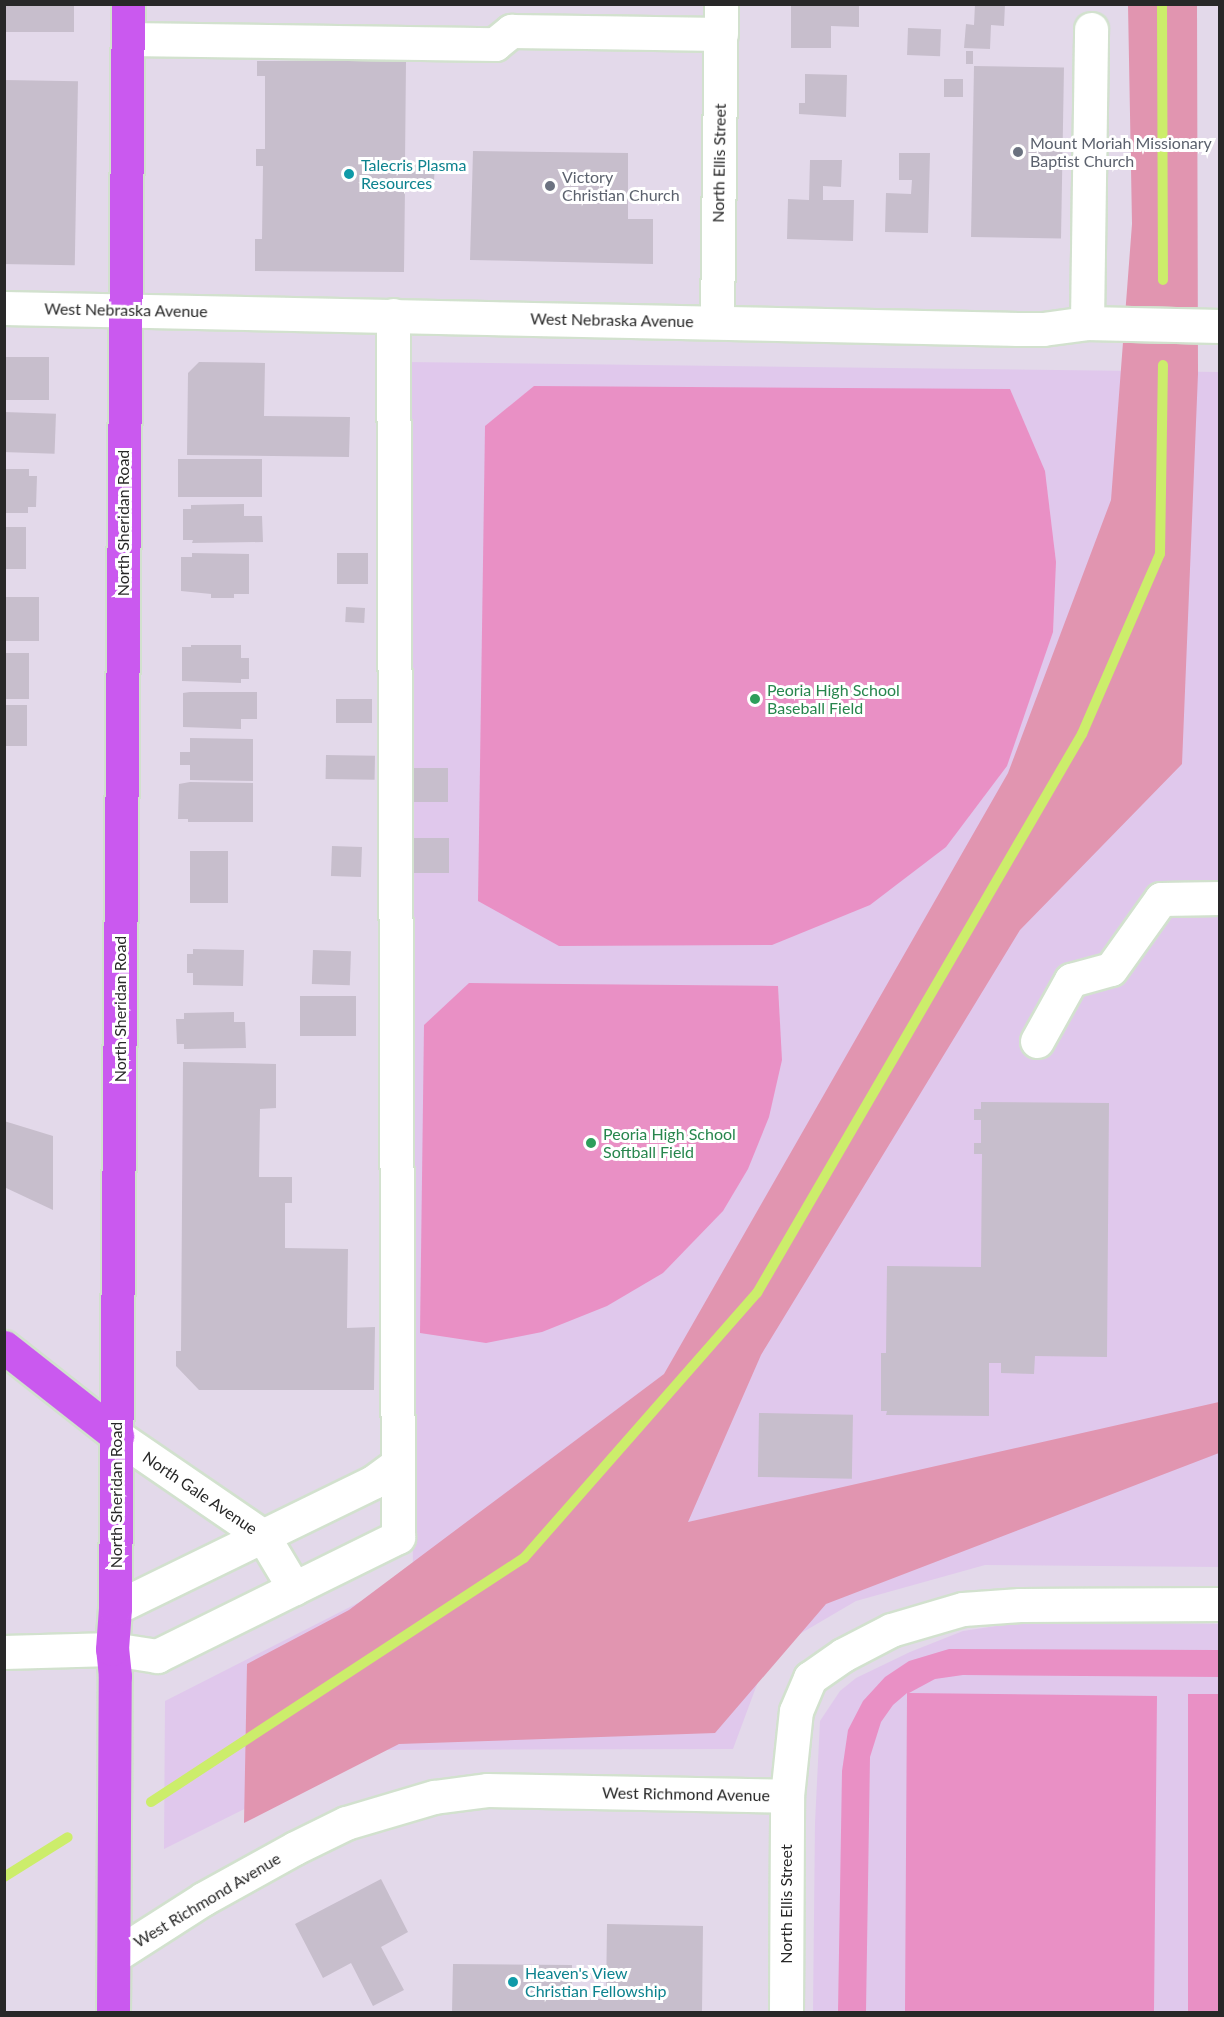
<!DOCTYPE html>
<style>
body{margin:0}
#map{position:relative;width:1224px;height:2017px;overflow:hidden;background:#e3d9ea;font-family:Lato,sans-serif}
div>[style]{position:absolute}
.education>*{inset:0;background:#e0c8ec}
.green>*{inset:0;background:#e195b0}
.pitch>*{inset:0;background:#e990c5;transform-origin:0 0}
.stream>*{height:10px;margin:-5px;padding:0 5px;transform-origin:5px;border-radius:5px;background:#cced6b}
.building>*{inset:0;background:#c7becc;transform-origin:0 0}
.roads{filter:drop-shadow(2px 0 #d2e1ce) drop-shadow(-2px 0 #d2e1ce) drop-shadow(0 2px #d2e1ce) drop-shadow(0 -2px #d2e1ce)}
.minor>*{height:33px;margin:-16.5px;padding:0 16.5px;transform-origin:16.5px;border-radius:16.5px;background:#fff}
.major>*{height:33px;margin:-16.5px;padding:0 16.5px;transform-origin:16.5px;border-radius:16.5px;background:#ca59ef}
.dots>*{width:16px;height:16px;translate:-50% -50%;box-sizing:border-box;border:3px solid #fff;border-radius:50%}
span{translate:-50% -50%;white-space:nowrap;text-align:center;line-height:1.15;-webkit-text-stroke:6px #fff;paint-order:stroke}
.worship-label{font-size:16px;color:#5b616d}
.left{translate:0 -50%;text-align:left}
.street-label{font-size:16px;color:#282828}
.culture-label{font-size:16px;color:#0d838f}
.leisure-label{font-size:16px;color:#27864d}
.frame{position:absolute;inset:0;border:6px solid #282828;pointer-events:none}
</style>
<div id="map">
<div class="education">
<i style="clip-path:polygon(405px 362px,1219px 372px,1219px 1567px,985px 1565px,856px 1601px,769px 1652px,733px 1749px,363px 1750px,164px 1849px,165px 1701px,413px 1575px)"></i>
<i style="clip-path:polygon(1029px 1621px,1219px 1624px,1219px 2012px,813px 2012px,815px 1823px,820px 1721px,840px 1691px,856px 1678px,910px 1652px,963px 1631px)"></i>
</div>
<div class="green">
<i style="clip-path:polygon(1128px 5px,1197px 5px,1198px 374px,1182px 764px,1020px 930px,761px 1355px,688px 1522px,1219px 1402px,1219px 1453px,826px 1604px,715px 1733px,399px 1744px,244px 1823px,247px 1664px,349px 1610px,664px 1374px,1008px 773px,1111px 500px,1132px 224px)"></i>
</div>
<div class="pitch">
<i style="clip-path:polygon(534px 386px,1010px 389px,1045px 471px,1056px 562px,1053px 632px,1007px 766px,946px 847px,870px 905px,772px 945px,559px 946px,478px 901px,485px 426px)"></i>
<i style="clip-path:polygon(469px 983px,778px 986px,782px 1060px,769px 1117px,748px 1169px,723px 1211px,663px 1273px,607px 1306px,542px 1332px,486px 1343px,420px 1333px,424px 1025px)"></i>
<i style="clip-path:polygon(949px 1649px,1219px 1650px,1219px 1677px,963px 1675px,935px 1679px,909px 1693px,1157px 1696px,1154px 2012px,905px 2012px,907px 1693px,893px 1705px,881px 1722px,870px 1757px,866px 2012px,838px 2012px,842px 1771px,848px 1730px,863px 1701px,885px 1677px,909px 1661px)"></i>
<i style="left:1188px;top:1694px;width:31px;height:318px"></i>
</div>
<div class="stream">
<i style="left:1162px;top:4px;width:276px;rotate:89.8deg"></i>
<i style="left:151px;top:1802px;width:446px;rotate:-33.2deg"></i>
<i style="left:524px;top:1558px;width:353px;rotate:-48.7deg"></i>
<i style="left:757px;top:1293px;width:647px;rotate:-59.83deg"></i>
<i style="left:1082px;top:734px;width:196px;rotate:-66.6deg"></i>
<i style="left:1160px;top:554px;width:189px;rotate:-89.1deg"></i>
<i style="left:4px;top:1877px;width:75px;rotate:-32deg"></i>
</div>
<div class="building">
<i style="left:4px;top:4px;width:70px;height:28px"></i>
<i style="clip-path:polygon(791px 4px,859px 4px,859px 27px,831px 26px,831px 48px,791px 48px)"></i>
<i style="clip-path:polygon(975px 4px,1005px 4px,1004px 26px,991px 25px,990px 49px,964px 48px,966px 24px,974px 25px)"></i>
<i style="left:908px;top:28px;width:33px;height:27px;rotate:2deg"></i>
<i style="left:966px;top:51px;width:7px;height:13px"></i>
<i style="clip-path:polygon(257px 61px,406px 61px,405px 163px,435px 163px,434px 181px,428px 181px,427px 188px,405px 187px,404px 272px,255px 271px,255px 239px,262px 239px,263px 166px,256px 166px,256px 149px,265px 149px,265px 76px,257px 76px)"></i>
<i style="left:974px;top:66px;width:90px;height:171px;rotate:1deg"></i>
<i style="clip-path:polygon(805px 74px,847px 75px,846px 117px,799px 114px,799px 103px,805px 103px)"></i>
<i style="left:944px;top:79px;width:19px;height:18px"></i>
<i style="left:4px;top:80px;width:74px;height:184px;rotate:1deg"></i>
<i style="clip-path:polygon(473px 151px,628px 153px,628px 219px,653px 219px,653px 264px,470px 260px)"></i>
<i style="clip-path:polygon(899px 153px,930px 153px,928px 233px,885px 232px,886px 193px,911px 194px,912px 180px,899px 180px)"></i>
<i style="clip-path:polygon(810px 160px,842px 160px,841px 187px,823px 186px,823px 200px,854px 200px,853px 241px,787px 239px,788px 199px,809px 200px)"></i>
<i style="left:4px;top:357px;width:45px;height:43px"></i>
<i style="clip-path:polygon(199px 362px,265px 363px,264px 416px,350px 417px,349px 457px,187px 455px,188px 373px)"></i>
<i style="left:4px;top:412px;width:52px;height:40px;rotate:2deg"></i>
<i style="left:178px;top:459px;width:84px;height:38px"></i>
<i style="clip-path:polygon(4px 469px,29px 469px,29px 476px,37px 476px,36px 507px,28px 507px,28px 513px,4px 513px)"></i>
<i style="clip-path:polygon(244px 504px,244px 516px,262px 516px,263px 542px,192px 543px,193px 540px,183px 540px,183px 509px,191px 509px,191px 505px)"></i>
<i style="left:4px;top:527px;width:22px;height:42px"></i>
<i style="clip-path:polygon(192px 553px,249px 554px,249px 594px,234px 594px,234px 598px,211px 598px,211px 594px,181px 591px,181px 557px,192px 557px)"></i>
<i style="left:337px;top:553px;width:31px;height:31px"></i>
<i style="left:5px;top:597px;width:34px;height:44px"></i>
<i style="left:346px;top:607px;width:19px;height:15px;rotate:3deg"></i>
<i style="clip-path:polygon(191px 645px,241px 645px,241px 658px,249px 658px,249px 679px,241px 679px,241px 683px,182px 681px,182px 647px,191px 647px)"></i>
<i style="left:4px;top:653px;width:25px;height:46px"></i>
<i style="clip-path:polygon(190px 692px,257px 692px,257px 719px,241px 719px,241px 729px,183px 727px,183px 693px)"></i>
<i style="left:336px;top:699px;width:36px;height:24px"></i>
<i style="left:5px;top:705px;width:22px;height:41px"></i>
<i style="clip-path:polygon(190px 738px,253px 739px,253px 781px,190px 780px,190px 765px,180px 765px,180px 752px,190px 752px)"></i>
<i style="left:326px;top:755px;width:49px;height:24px;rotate:1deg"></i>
<i style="left:412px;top:768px;width:36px;height:34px"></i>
<i style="clip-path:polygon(190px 782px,253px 783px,253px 822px,188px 822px,188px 819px,178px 819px,179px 784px)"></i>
<i style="left:402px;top:838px;width:47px;height:35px"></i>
<i style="left:332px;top:846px;width:30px;height:30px;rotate:2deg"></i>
<i style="left:190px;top:851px;width:38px;height:52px"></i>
<i style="clip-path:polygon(193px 949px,244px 950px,243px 986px,193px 985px,193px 973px,187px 973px,187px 954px,193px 954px)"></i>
<i style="left:313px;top:950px;width:38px;height:34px;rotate:2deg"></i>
<i style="left:356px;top:996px;width:40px;height:56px;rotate:90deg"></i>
<i style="clip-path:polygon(234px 1012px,234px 1022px,245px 1022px,246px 1048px,184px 1049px,184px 1044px,177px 1044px,176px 1019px,184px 1019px,184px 1013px)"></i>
<i style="clip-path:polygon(183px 1062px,276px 1064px,276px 1108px,260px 1109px,259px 1177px,292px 1177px,292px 1203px,285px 1203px,285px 1248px,348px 1249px,347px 1328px,375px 1327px,374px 1390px,199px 1390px,176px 1366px,176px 1351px,181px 1351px)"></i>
<i style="clip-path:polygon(981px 1102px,1109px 1103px,1107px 1357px,1035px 1356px,1034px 1374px,1001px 1373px,1001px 1363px,989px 1363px,989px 1416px,886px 1415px,887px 1411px,881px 1411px,881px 1353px,886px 1353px,887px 1266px,981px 1267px,982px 1154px,974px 1154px,974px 1143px,981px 1143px,981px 1120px,974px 1120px,974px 1109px,981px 1109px)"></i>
<i style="clip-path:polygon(4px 1121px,53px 1136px,53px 1210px,4px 1187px)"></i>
<i style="left:759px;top:1413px;width:94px;height:64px;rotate:1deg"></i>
<i style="clip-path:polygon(381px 1879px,408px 1932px,381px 1947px,404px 1990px,373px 2006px,351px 1963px,323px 1978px,295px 1924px)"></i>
<i style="clip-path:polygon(607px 1924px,703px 1926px,702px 2012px,452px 2012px,453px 1964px,572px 1965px,572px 1999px,606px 1999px)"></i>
</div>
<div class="roads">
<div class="minor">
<i style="left:128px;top:39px;width:367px;rotate:0.8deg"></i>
<i style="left:495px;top:44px;width:21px;rotate:-39deg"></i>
<i style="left:511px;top:31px;width:210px;rotate:0.8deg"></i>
<i style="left:4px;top:308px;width:1014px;rotate:1.19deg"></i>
<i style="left:1018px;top:329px;width:25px"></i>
<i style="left:1043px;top:329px;width:44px;rotate:-7.8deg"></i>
<i style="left:1087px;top:323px;width:133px;rotate:1.3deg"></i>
<i style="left:717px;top:322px;width:318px;rotate:-89.3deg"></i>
<i style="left:1087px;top:323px;width:294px;rotate:-89.2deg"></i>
<i style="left:1037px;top:1041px;width:70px;rotate:-60.9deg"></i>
<i style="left:1071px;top:980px;width:41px;rotate:-15.4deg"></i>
<i style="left:1111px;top:969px;width:86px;rotate:-54.5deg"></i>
<i style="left:1161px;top:899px;width:59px;rotate:-1deg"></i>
<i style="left:117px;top:1436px;width:177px;rotate:34.4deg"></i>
<i style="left:263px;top:1536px;width:61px;rotate:59.2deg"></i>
<i style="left:115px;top:1608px;width:287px;rotate:-26deg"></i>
<i style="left:373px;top:1482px;width:29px;rotate:-36deg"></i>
<i style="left:4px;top:1652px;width:108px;rotate:-1.6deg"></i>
<i style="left:112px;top:1649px;width:46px;rotate:8.8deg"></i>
<i style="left:157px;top:1656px;width:269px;rotate:-26.3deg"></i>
<i style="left:398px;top:1537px;width:1222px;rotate:-90.23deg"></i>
<i style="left:114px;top:1956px;width:106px;rotate:-32.6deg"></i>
<i style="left:203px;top:1899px;width:105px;rotate:-29deg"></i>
<i style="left:295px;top:1848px;width:57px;rotate:-26.1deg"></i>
<i style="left:346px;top:1823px;width:92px;rotate:-16.5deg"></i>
<i style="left:434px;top:1797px;width:53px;rotate:-7.5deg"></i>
<i style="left:487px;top:1790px;width:300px;rotate:1.1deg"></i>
<i style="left:786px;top:2012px;width:216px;rotate:-89.7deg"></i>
<i style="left:787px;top:1796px;width:85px;rotate:-84deg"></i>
<i style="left:796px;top:1711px;width:36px;rotate:-67deg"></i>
<i style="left:810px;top:1678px;width:40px;rotate:-34.9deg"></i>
<i style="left:843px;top:1655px;width:54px;rotate:-27.5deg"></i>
<i style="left:891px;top:1630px;width:75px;rotate:-16.3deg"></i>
<i style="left:963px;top:1609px;width:57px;rotate:-4deg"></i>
<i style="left:1020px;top:1605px;width:200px;rotate:-0.3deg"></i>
</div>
<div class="major">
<i style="left:4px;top:1347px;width:144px;rotate:38.2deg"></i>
<i style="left:113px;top:2012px;width:336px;rotate:-89.7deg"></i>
<i style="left:115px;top:1676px;width:27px;rotate:-96deg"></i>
<i style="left:112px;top:1649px;width:41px;rotate:-85.8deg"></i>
<i style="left:115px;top:1608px;width:1604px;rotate:-89.54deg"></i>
</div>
</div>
<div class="dots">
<i style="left:1018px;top:152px;background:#6b7280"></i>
<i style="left:349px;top:174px;background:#0f9aa8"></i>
<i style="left:550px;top:186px;background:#6b7280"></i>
<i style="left:755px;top:699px;background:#2e9e5b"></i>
<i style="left:591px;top:1143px;background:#2e9e5b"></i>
<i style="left:513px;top:1982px;background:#0f9aa8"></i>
</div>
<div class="worship-label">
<span class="left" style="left:1030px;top:152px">Mount Moriah Missionary<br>Baptist Church</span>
<span class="left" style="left:562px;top:186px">Victory<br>Christian Church</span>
</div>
<div class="street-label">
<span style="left:719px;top:163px;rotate:-89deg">North Ellis Street</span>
<span style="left:126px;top:310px;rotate:1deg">West Nebraska Avenue</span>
<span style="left:612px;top:320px;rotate:1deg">West Nebraska Avenue</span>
<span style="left:123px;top:523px;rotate:-90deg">North Sheridan Road</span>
<span style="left:120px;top:1009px;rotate:-90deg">North Sheridan Road</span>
<span style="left:200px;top:1493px;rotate:34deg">North Gale Avenue</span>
<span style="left:116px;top:1495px;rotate:-90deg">North Sheridan Road</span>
<span style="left:686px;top:1794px;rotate:1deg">West Richmond Avenue</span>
<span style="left:207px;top:1900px;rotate:-31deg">West Richmond Avenue</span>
<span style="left:786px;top:1904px;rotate:-90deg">North Ellis Street</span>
</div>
<div class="culture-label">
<span class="left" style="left:361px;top:174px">Talecris Plasma<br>Resources</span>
<span class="left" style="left:525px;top:1982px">Heaven's View<br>Christian Fellowship</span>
</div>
<div class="leisure-label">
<span class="left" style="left:767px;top:699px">Peoria High School<br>Baseball Field</span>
<span class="left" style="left:603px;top:1143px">Peoria High School<br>Softball Field</span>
</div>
<div class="frame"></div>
</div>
